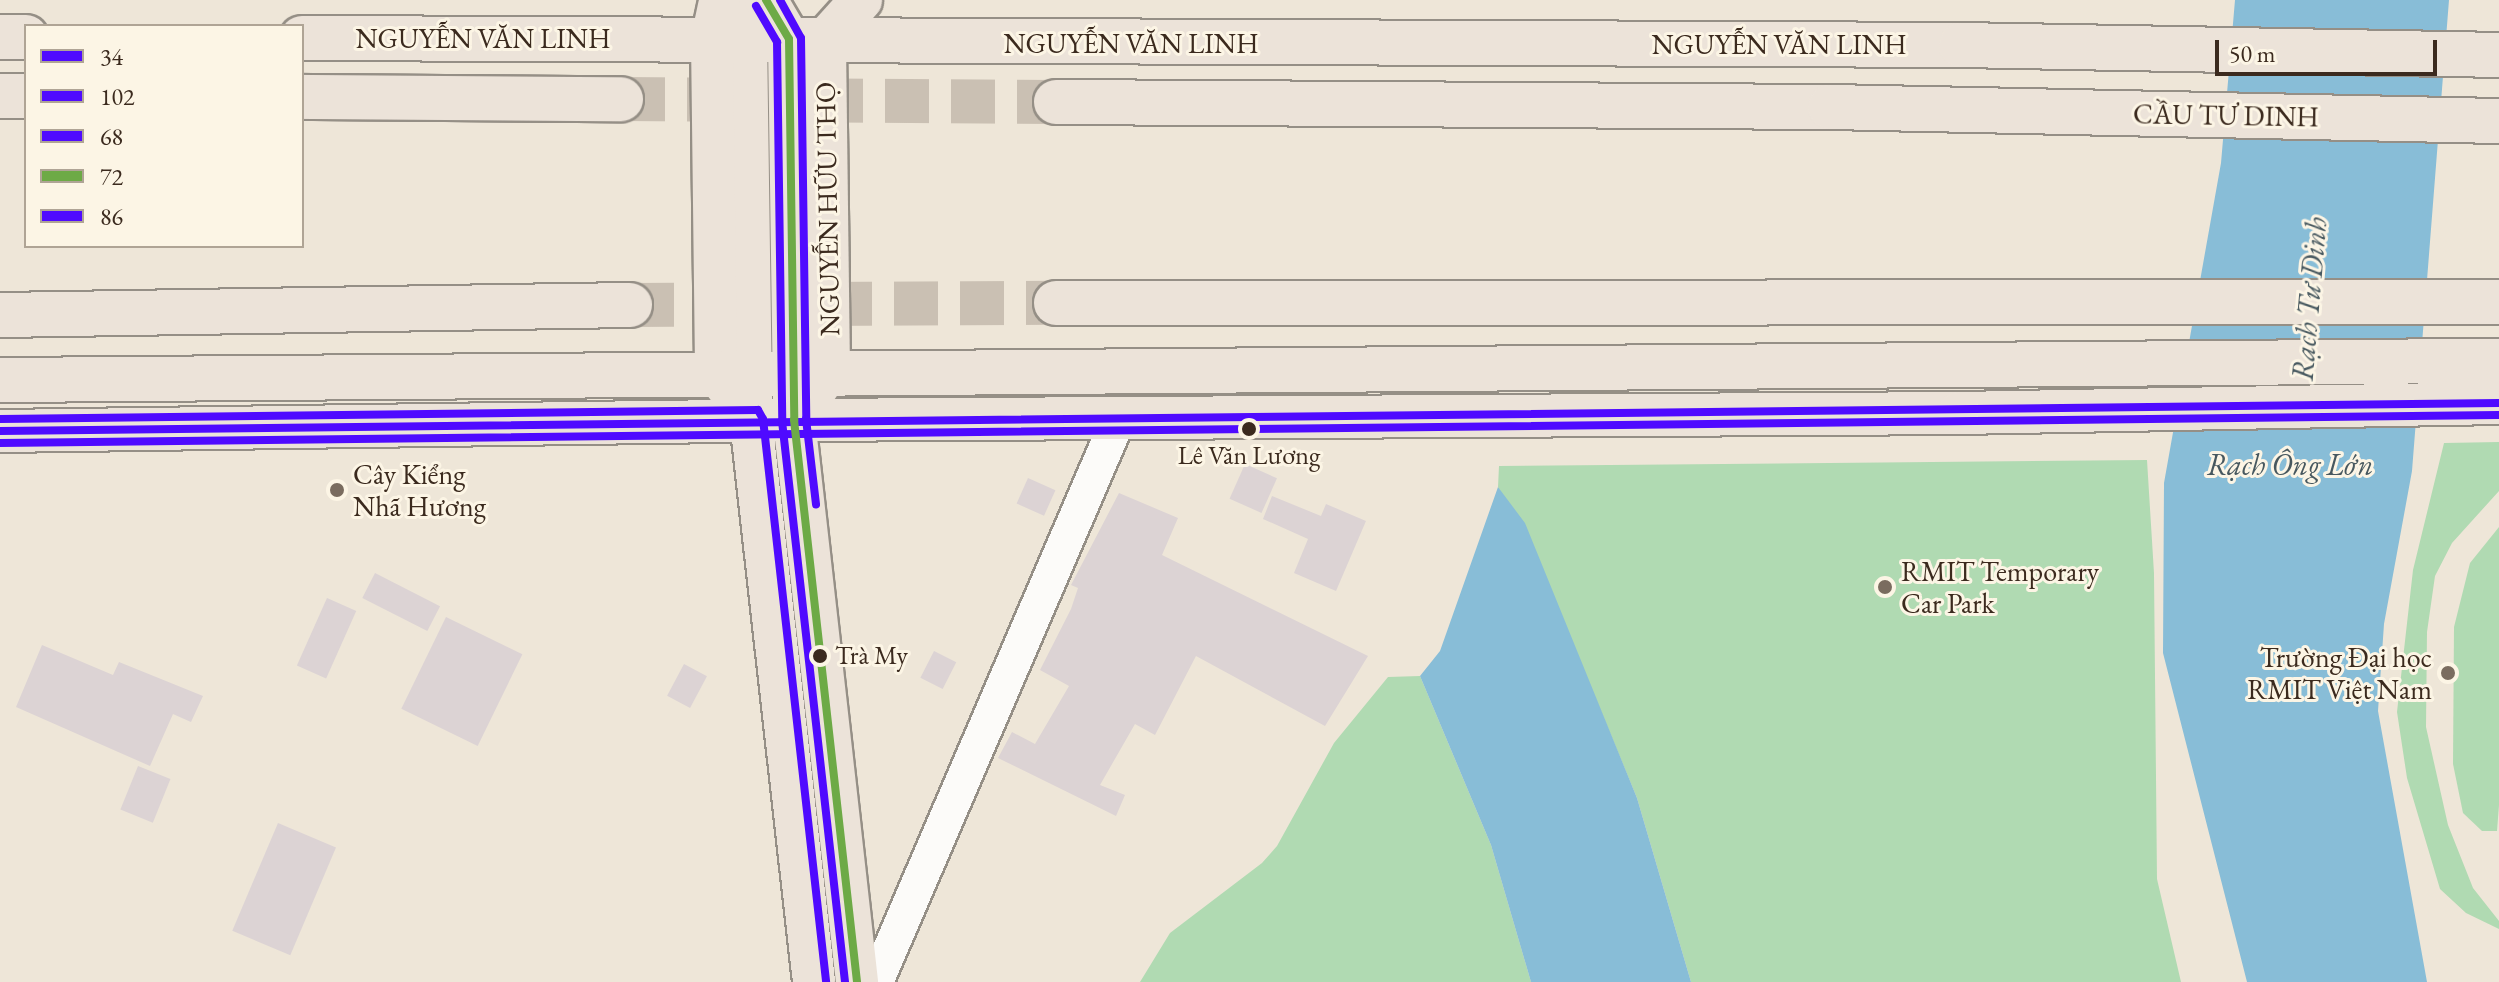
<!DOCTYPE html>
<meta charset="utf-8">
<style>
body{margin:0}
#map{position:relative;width:2499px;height:982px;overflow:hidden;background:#eee6d8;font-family:"EB Garamond",serif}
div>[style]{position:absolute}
.green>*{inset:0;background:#b0dab2}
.water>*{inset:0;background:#88bdd7}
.building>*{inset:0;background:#dcd3d4;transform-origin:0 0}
.trunk-tunnel>*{height:44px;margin-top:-22px;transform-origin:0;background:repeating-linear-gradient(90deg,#cac0b3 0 44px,transparent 0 66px)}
.roads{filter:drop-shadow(2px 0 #958f86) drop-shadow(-2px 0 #958f86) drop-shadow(0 2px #958f86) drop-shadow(0 -2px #958f86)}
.tertiary>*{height:34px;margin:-17px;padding:0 17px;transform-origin:17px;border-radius:17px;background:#fcfbf9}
.primary>*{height:42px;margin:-21px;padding:0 21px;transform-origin:21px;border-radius:21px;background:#ece3d9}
.trunk>*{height:44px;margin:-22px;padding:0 22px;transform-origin:22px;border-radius:22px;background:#ece3d9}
.bus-1>*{height:8px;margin:-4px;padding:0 4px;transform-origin:4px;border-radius:4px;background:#4f0aff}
.bus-2>*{height:8px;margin:-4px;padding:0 4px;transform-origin:4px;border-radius:4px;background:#4f0aff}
.bus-3>*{height:8px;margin:-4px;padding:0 4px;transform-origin:4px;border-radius:4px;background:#4f0aff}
.bus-4>*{height:8px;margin:-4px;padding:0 4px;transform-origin:4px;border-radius:4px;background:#6daa46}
.bus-5>*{height:8px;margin:-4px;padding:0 4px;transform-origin:4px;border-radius:4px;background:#4f0aff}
.dots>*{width:22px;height:22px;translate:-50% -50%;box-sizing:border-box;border:4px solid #fcf5e5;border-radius:50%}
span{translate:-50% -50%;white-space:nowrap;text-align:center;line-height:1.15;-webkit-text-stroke:6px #fcf5e5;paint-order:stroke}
.bus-label{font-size:26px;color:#3b2a1e}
.left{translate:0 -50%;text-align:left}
.street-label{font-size:28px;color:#3b2a1e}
.poi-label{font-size:28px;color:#3b2a1e}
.right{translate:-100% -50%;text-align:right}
.water-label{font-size:30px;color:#47585f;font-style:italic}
.legend{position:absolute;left:24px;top:24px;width:280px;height:224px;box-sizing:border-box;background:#fcf5e5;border:2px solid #afa495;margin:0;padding:10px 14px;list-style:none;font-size:24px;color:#3b2a1e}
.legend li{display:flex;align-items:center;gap:16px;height:40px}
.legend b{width:40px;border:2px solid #afa495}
.scale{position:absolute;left:2215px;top:40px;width:222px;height:36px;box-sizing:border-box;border:4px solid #3b2a1e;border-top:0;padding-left:10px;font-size:24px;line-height:28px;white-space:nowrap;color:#3b2a1e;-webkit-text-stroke:6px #fcf5e5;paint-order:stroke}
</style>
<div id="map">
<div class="green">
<i style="clip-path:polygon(2499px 442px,2499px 491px,2452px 543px,2435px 576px,2427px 632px,2426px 727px,2448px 825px,2473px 888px,2499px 921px,2499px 929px,2466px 913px,2440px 889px,2407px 778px,2397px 712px,2413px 570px,2444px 443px)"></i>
<i style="clip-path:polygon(2147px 460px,2154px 573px,2157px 879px,2181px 982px,1691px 982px,1637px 798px,1557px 605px,1498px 487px,1499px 466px)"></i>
<i style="clip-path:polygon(2499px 527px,2499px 805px,2497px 831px,2482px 831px,2463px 813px,2453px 764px,2454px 627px,2470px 563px)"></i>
<i style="clip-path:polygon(1420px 676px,1491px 845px,1531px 982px,1140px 982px,1170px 933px,1262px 863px,1277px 846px,1334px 743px,1388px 677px)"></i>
</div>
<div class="water">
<i style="clip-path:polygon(2235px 0,2449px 0,2412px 471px,2384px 624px,2378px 711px,2427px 982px,2247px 982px,2163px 653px,2164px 483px,2221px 163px)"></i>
<i style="clip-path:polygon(1498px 487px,1525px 523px,1637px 798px,1691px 982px,1531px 982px,1491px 845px,1420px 676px,1440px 651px)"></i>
</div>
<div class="building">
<i style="left:1245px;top:464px;width:35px;height:38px;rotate:24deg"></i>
<i style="left:1028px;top:478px;width:30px;height:28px;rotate:24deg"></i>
<i style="clip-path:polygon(1119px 493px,1178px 518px,1162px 555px,1368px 656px,1325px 726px,1196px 656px,1155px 735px,1135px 724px,1100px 785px,1125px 795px,1116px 816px,998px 758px,1012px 732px,1035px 744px,1069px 686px,1040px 670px,1071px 609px,1078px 588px,1071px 585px)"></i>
<i style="clip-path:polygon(1272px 496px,1321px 516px,1326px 504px,1366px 521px,1336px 591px,1294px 573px,1308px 539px,1263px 519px)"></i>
<i style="left:375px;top:573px;width:73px;height:28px;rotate:27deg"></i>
<i style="left:327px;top:598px;width:32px;height:74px;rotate:24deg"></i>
<i style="left:446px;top:617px;width:85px;height:102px;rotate:26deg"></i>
<i style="clip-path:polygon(42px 645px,113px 675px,119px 662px,203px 696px,191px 722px,173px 714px,150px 766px,16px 707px)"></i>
<i style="left:934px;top:651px;width:25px;height:30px;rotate:27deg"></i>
<i style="left:684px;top:664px;width:26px;height:36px;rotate:28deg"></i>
<i style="left:138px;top:766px;width:35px;height:47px;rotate:22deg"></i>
<i style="left:278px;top:823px;width:63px;height:117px;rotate:23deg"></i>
</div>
<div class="trunk-tunnel">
<i style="left:621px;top:99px;width:435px;rotate:0.4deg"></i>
<i style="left:630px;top:305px;width:426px;rotate:-0.3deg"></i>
</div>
<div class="roads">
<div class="tertiary">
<i style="left:876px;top:982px;width:612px;rotate:-66.7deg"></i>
</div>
<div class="primary">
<i style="left:731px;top:0;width:42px;rotate:69deg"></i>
<i style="left:746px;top:39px;width:381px;rotate:89.2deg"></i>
<i style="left:751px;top:420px;width:566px;rotate:83.6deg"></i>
<i style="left:766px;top:0;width:45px;rotate:59.5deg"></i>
<i style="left:789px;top:39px;width:381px;rotate:89.2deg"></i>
<i style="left:794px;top:420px;width:566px;rotate:83.6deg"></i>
<i style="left:719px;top:6px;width:34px;rotate:102deg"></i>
<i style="left:712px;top:39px;width:333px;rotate:89.3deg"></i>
<i style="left:716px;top:372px;width:39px;rotate:53deg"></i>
<i style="left:807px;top:402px;width:38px;rotate:-55deg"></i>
<i style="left:829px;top:371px;width:331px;rotate:-90.7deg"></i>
<i style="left:825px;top:40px;width:54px;rotate:-48deg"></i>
<i style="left:0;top:431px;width:794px;rotate:-0.79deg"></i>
<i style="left:794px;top:420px;width:1165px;rotate:-0.34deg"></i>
<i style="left:1959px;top:413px;width:540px;rotate:-1.06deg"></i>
</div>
<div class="trunk">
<i style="left:0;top:37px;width:26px"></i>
<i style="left:302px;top:38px;width:1659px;rotate:0.24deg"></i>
<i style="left:1961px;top:45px;width:538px;rotate:1.06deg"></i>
<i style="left:0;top:96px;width:26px"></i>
<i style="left:302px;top:97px;width:319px;rotate:0.4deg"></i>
<i style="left:1056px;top:102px;width:774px;rotate:0.37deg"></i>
<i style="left:1830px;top:107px;width:669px;rotate:1.2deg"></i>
<i style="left:1056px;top:303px;width:1443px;rotate:-0.04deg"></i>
<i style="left:0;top:315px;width:630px;rotate:-0.91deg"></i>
<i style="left:0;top:380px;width:2499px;rotate:-0.44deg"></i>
</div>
</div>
<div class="bus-1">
<i style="left:0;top:431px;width:2499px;rotate:-0.64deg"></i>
</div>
<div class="bus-2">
<i style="left:0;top:443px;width:2499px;rotate:-0.64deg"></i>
</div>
<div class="bus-3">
<i style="left:780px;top:0;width:43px;rotate:61.1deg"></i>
<i style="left:801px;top:38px;width:381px;rotate:89.2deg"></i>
<i style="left:806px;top:419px;width:86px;rotate:83.3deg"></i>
<i style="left:0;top:419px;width:758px;rotate:-0.68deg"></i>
<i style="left:758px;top:410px;width:10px;rotate:61deg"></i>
<i style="left:763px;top:419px;width:566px;rotate:83.6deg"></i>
</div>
<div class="bus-4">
<i style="left:766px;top:0;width:45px;rotate:59.5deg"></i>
<i style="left:789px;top:39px;width:381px;rotate:89.2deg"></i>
<i style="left:794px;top:420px;width:566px;rotate:83.6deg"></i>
</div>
<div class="bus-5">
<i style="left:756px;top:6px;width:42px;rotate:59.7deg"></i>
<i style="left:777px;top:42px;width:379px;rotate:89.2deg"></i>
<i style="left:782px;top:421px;width:565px;rotate:83.59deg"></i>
</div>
<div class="dots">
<i style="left:1249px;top:429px;background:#3b2a1e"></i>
<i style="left:337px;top:490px;background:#7a6c5f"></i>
<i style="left:1885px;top:587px;background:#7a6c5f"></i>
<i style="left:820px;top:656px;background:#3b2a1e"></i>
<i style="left:2448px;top:673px;background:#7a6c5f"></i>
</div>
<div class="bus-label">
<span style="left:1249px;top:456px">Lê Văn Lương</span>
<span class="left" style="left:835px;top:656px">Trà My</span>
</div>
<div class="street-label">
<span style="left:483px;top:38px">NGUYỄN VĂN LINH</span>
<span style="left:1131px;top:43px">NGUYỄN VĂN LINH</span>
<span style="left:1779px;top:44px">NGUYỄN VĂN LINH</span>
<span style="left:2226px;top:115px;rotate:1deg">CẦU TƯ DINH</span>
<span style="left:827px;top:209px;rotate:-91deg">NGUYỄN HỮU THỌ</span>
</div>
<div class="poi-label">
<span class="left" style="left:353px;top:490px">Cây Kiểng<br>Nhã Hương</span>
<span class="left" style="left:1901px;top:587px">RMIT Temporary<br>Car Park</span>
<span class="right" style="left:2432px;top:673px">Trường Đại học<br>RMIT Việt Nam</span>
</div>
<div class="water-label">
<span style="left:2310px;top:299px;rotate:-85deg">Rạch Tư Dinh</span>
<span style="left:2290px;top:465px">Rạch Ông Lớn</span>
</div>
<ul class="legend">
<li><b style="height:10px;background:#4f0aff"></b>34</li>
<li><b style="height:10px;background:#4f0aff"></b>102</li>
<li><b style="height:10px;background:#4f0aff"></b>68</li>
<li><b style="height:10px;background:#6daa46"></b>72</li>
<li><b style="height:10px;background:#4f0aff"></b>86</li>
</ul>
<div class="scale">50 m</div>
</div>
